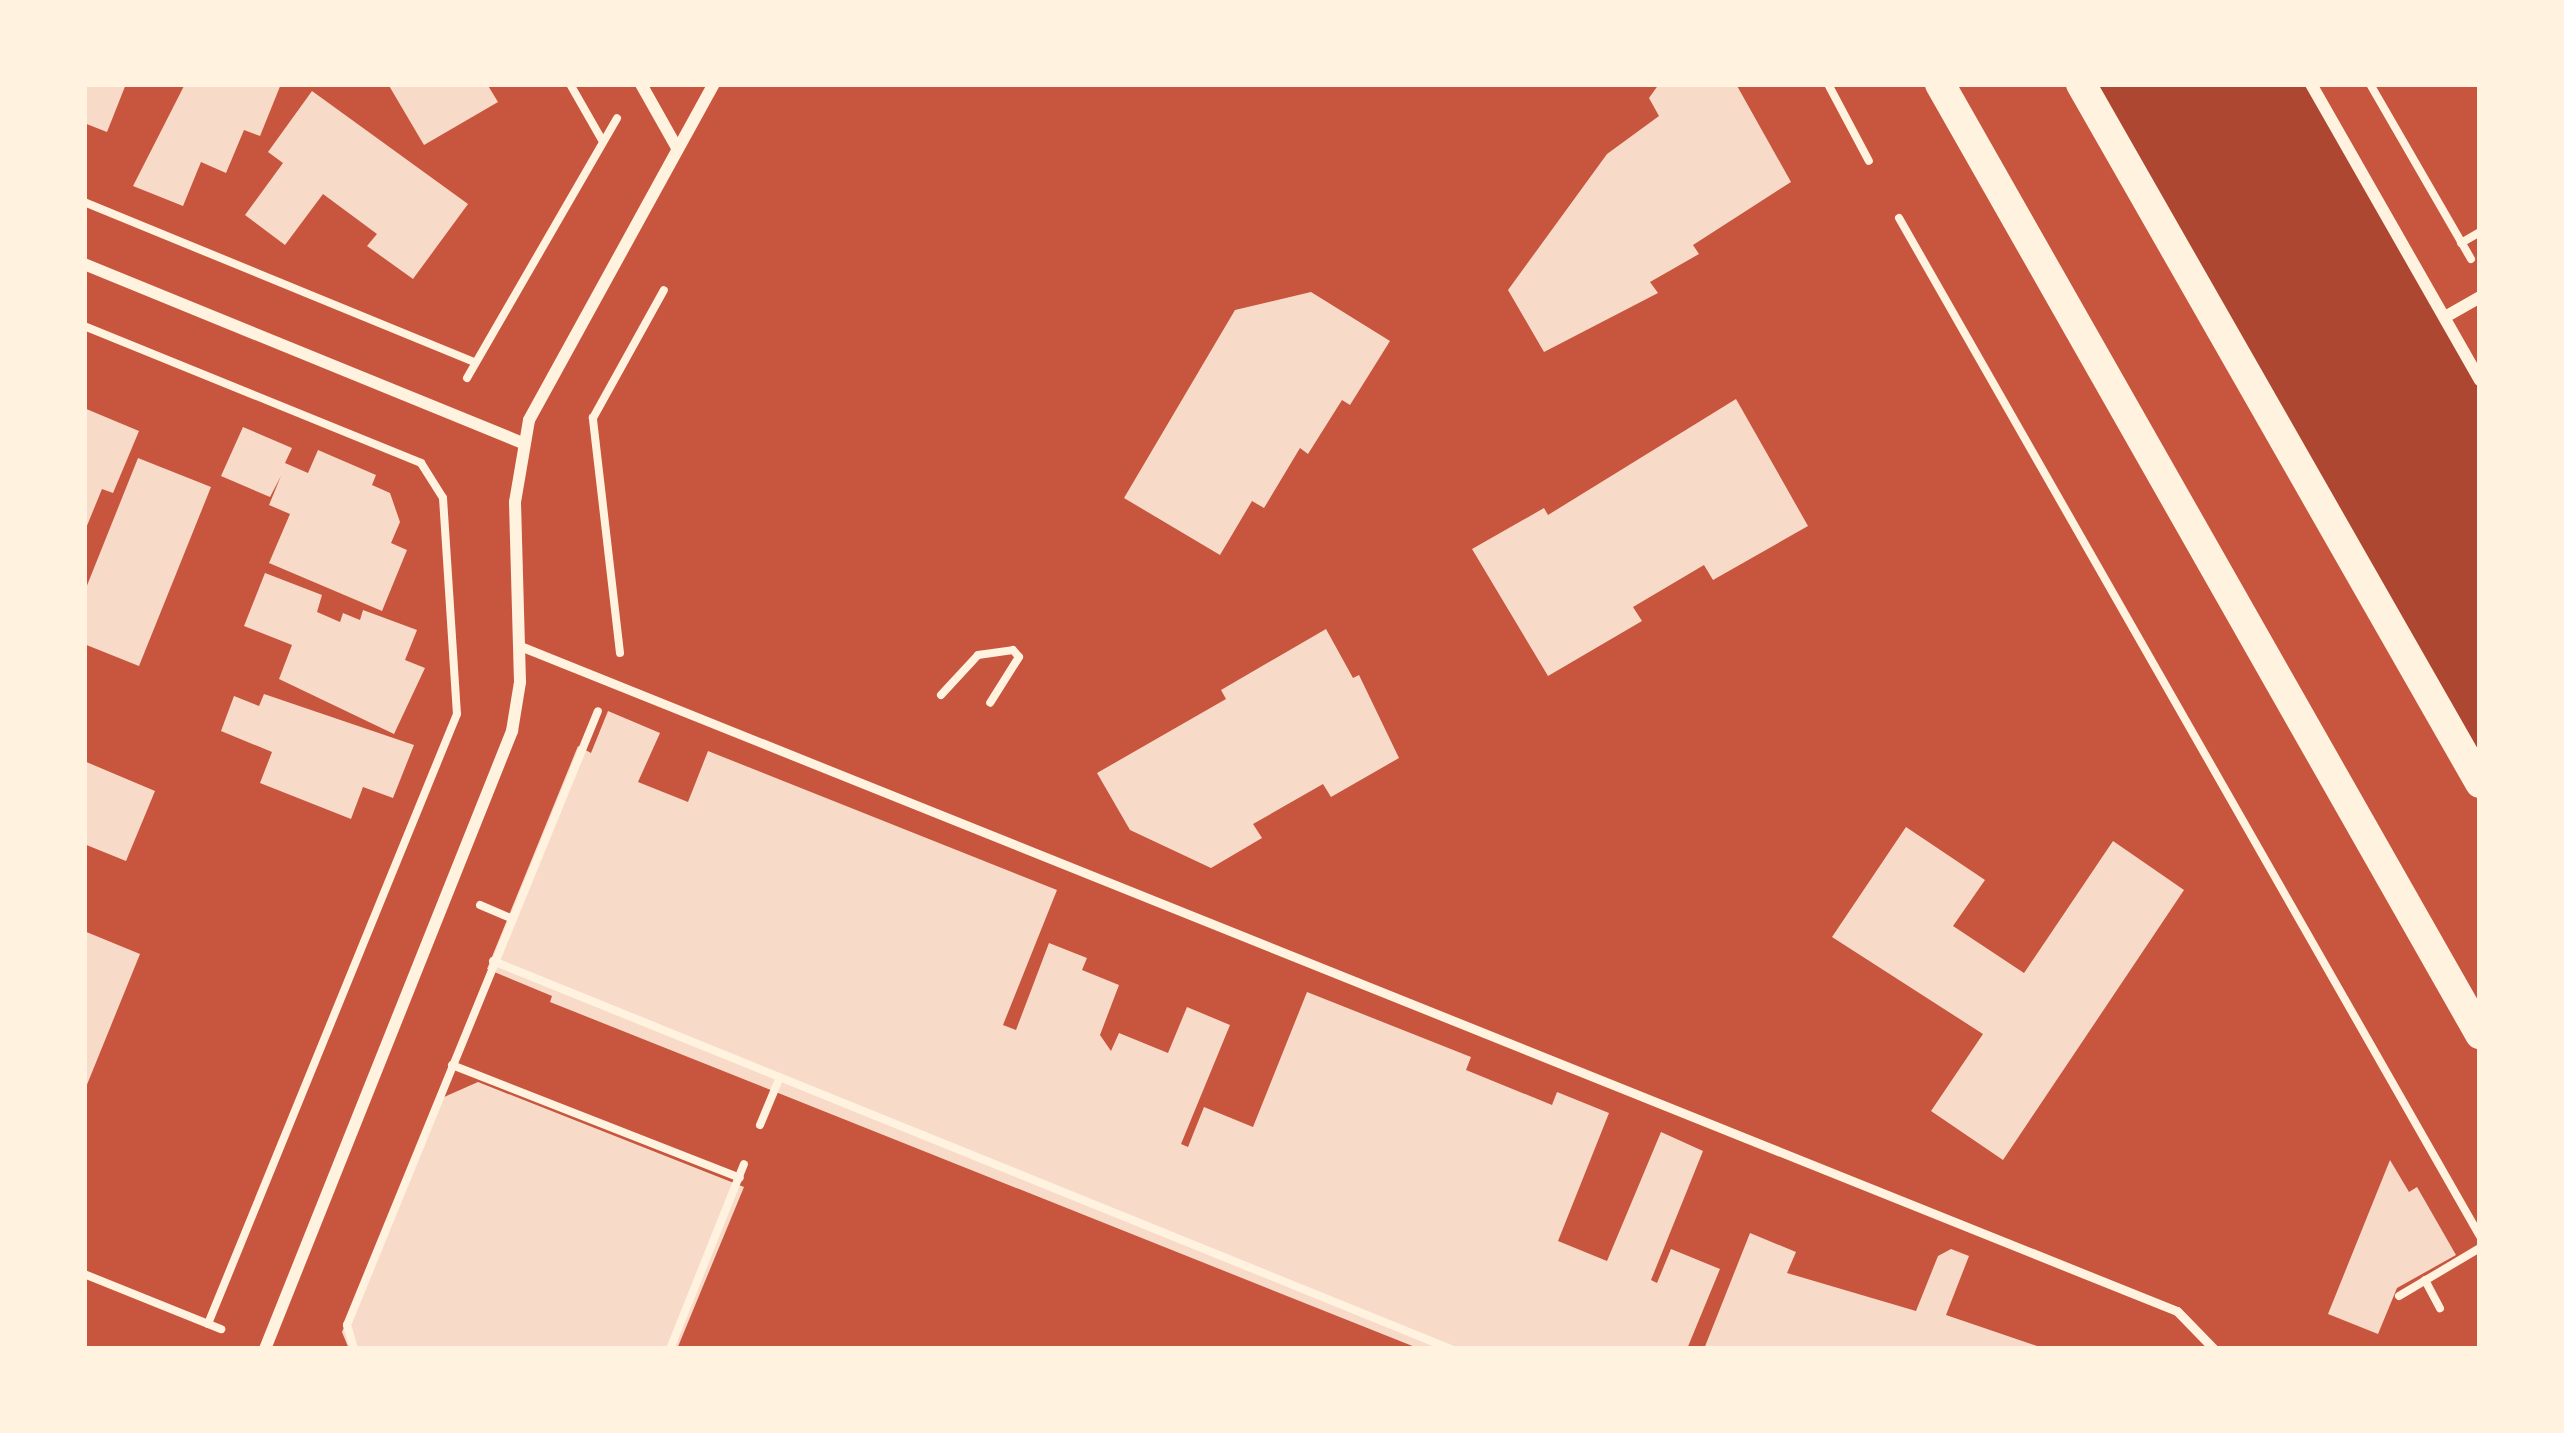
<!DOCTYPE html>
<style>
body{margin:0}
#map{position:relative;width:2564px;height:1433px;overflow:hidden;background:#c8553d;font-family:"Archivo Narrow",sans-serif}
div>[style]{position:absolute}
.green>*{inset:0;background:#ae4732}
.building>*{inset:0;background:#f7dbc8}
.path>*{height:8px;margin:-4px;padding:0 4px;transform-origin:4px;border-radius:4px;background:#fff3e0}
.service>*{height:9px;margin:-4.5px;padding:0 4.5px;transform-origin:4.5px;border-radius:4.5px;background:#fff3e0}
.minor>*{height:12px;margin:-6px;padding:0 6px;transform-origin:6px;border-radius:6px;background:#fff3e0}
.primary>*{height:30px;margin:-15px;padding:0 15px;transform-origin:15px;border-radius:15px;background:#fff3e0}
span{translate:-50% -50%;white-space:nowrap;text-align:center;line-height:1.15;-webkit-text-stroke:12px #fff3e0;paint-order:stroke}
.frame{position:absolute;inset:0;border:87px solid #fff3e0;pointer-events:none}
</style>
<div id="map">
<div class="green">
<i style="clip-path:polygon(2081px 84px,2311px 84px,2480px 380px,2480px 783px)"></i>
</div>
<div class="building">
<i style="clip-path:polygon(84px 84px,126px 84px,107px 132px,84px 123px)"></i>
<i style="clip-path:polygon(185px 84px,281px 84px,260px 136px,244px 130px,226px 173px,201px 162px,183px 206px,133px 186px)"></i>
<i style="clip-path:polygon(388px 84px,487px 84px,498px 102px,424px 145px)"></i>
<i style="clip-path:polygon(1659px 84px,1736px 84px,1791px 182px,1693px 245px,1699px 254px,1650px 282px,1658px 293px,1544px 352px,1508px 290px,1607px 154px,1659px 116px,1649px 98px)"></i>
<i style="clip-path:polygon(312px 91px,468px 204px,413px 279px,367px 246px,377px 234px,323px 194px,285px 245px,245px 215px,283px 163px,268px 152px)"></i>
<i style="clip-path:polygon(1311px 292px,1390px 341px,1350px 405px,1342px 400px,1308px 454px,1300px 448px,1264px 508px,1252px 501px,1220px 555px,1124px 498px,1235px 310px)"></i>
<i style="clip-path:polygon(1736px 399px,1808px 526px,1713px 580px,1704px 565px,1633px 607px,1642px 621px,1548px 676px,1472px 549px,1544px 508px,1548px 515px)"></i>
<i style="clip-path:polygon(84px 408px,139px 431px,113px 493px,102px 489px,84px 533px)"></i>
<i style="clip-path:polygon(243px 427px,292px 448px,285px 463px,308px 473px,318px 450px,376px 475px,372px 485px,390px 493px,400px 522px,391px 543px,407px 550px,382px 611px,269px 563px,290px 514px,269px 505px,281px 476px,270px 497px,221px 476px)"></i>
<i style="clip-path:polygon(138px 458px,211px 487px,139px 666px,84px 644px,84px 593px)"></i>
<i style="clip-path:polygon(265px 573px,322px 595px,317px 612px,340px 622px,343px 613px,360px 620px,363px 610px,417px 630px,405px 660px,425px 668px,394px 734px,279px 679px,292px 645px,244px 626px)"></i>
<i style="clip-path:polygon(1326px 629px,1353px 678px,1359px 675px,1399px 758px,1331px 797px,1323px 784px,1253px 824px,1262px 838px,1211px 868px,1130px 830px,1097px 773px,1226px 699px,1221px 690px)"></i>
<i style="clip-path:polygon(264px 694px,414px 745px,393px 798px,363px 787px,351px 819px,260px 783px,272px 752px,221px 731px,234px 696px,259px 706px)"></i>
<i style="clip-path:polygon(608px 711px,660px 733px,638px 782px,688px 802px,708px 751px,1057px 890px,1003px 1025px,1016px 1030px,1049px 943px,1087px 958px,1082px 970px,1119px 985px,1100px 1035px,1111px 1051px,1119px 1033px,1168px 1053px,1187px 1007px,1230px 1025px,1181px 1144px,1188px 1147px,1204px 1107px,1253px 1127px,1307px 992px,1471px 1057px,1466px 1070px,1552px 1105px,1557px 1092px,1609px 1113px,1558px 1241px,1607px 1261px,1661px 1132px,1703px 1151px,1651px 1280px,1657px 1283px,1671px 1249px,1720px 1269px,1687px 1349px,1420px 1349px,550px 1002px,552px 996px,487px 969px,578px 746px,591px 753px)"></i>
<i style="clip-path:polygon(84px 761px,155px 791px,126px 861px,84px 844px)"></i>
<i style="clip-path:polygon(1906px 827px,1985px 880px,1953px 926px,2024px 973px,2113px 841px,2184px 890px,2003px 1160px,1931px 1111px,1983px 1034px,1832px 937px)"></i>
<i style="clip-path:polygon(84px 931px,140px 954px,84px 1092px)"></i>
<i style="clip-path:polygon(478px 1082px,744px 1187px,677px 1349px,349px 1349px,342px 1332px,435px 1101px)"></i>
<i style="clip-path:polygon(2390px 1160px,2409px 1192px,2417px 1187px,2456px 1255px,2397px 1288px,2378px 1334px,2328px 1314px)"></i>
<i style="clip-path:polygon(1750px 1233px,1796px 1252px,1787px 1273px,1916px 1311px,1938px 1256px,1951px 1249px,1969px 1256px,1946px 1315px,2046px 1349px,1704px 1349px)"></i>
</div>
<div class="path">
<i style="left:570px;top:84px;width:64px;rotate:60.3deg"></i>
<i style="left:1828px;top:84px;width:87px;rotate:62deg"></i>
<i style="left:2370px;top:84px;width:202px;rotate:60deg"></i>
<i style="left:84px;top:202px;width:422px;rotate:22.3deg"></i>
<i style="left:1899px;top:218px;width:1172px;rotate:60.29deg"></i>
<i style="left:2461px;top:243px;width:22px;rotate:-30deg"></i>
<i style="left:84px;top:326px;width:364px;rotate:22.1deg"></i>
<i style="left:421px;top:463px;width:41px;rotate:57.8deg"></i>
<i style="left:443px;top:498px;width:216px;rotate:86.3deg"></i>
<i style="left:457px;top:714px;width:659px;rotate:112.21deg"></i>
<i style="left:467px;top:378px;width:300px;rotate:-60deg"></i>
<i style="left:620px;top:653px;width:237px;rotate:-96.6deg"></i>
<i style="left:593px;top:418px;width:146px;rotate:-61deg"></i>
<i style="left:941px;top:695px;width:54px;rotate:-47.2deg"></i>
<i style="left:978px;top:655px;width:35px;rotate:-8deg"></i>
<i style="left:1013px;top:650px;width:9px;rotate:49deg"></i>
<i style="left:1019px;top:657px;width:54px;rotate:122.2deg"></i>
<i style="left:480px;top:905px;width:34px;rotate:23deg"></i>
<i style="left:493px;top:961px;width:1034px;rotate:22.05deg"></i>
<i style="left:452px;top:1065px;width:309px;rotate:21.4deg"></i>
<i style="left:760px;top:1125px;width:52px;rotate:-67.4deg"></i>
<i style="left:84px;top:1274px;width:148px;rotate:21.9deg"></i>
<i style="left:2425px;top:1280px;width:32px;rotate:62deg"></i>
<i style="left:2399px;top:1296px;width:94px;rotate:-30.7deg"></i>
<i style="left:354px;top:1349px;width:25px;rotate:-106deg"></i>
<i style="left:347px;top:1325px;width:663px;rotate:-67.77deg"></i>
<i style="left:670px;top:1349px;width:199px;rotate:-68.2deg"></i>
</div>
<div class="service">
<i style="left:520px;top:646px;width:1785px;rotate:21.87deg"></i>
<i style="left:2177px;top:1311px;width:53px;rotate:45.8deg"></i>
</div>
<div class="minor">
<i style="left:641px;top:84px;width:73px;rotate:60.6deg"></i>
<i style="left:2311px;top:84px;width:341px;rotate:60.3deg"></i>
<i style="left:84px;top:264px;width:473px;rotate:22.2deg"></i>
<i style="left:2445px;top:317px;width:40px;rotate:-29.7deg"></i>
<i style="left:265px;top:1349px;width:666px;rotate:-68.21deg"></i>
<i style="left:512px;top:731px;width:50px;rotate:-80.7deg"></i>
<i style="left:520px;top:682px;width:180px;rotate:-91.6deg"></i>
<i style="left:515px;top:502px;width:83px;rotate:-80.3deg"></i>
<i style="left:529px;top:420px;width:384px;rotate:-61.2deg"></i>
</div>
<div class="primary">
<i style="left:1940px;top:84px;width:1093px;rotate:60.39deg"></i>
<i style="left:2081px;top:84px;width:805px;rotate:60.28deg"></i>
</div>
<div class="frame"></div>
</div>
